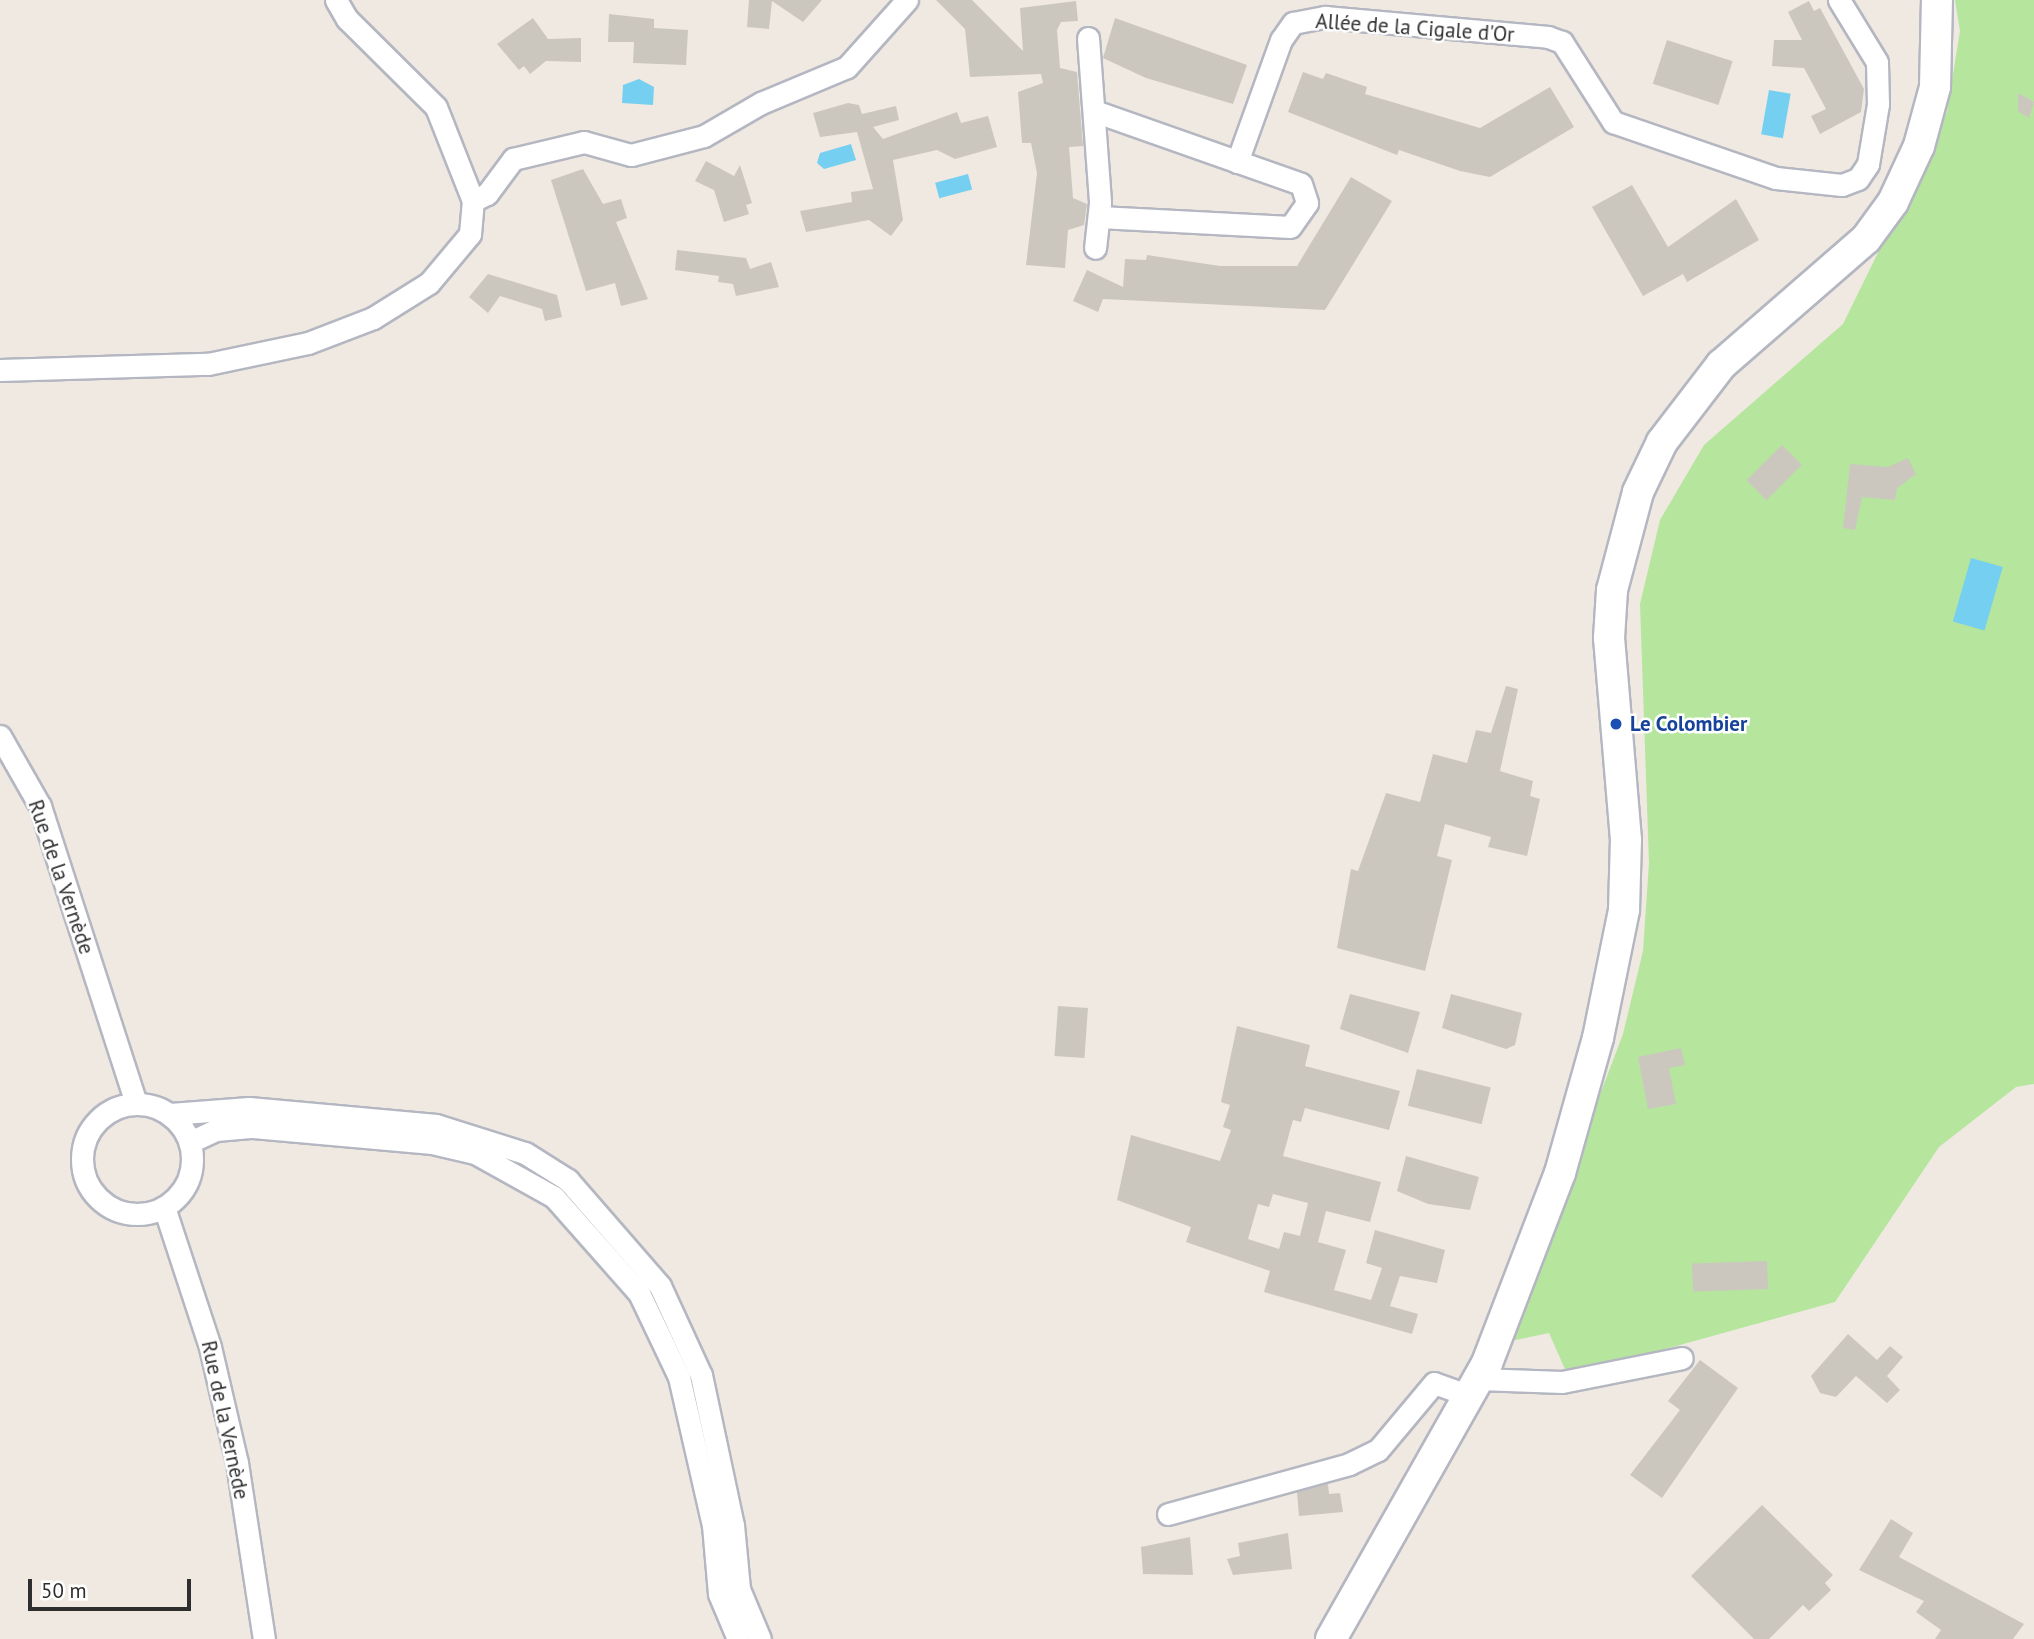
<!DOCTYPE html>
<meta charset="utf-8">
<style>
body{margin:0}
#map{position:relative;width:2034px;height:1639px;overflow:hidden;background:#efe9e1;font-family:"PT Sans",sans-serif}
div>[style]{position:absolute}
.green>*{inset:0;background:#b6e59e}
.water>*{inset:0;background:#75cff0;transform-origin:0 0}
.building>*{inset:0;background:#cbc7bf;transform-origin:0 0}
.roads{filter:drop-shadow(2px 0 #b4b7c1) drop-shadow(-2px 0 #b4b7c1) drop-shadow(0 2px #b4b7c1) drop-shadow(0 -2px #b4b7c1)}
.street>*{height:21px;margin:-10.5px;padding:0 10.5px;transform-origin:10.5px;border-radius:10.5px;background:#fff}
.street>.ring{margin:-10.5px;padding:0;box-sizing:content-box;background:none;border:21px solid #fff;border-radius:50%}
.secondary>*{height:30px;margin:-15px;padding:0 15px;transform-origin:15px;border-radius:15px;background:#fff}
.dots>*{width:19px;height:19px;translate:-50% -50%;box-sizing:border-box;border:4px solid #fff;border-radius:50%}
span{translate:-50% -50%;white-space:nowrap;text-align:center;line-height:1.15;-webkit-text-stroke:5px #fff;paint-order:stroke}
.street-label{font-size:21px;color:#2e2e2e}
.transit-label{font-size:21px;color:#164399;font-weight:700}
.left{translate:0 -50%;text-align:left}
.scale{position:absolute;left:28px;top:1579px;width:163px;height:32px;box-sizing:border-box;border:4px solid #2e2e2e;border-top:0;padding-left:9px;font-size:21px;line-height:24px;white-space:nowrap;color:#2e2e2e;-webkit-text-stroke:5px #fff;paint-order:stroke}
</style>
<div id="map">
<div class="green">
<i style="clip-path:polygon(1955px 0,2034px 0,2034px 1084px,2016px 1087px,1939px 1147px,1835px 1302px,1568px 1376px,1549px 1333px,1506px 1342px,1623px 1034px,1643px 951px,1649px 863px,1640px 604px,1660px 520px,1704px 445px,1843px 324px,1947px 112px,1960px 31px)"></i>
</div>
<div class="water">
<i style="clip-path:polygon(639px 79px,654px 87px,653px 105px,622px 103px,623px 85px)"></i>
<i style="left:1769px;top:90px;width:22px;height:45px;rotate:10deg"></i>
<i style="clip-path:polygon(851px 144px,856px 160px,824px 169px,817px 163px,820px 153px)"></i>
<i style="left:968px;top:174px;width:16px;height:34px;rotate:75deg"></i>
<i style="left:1971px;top:558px;width:33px;height:66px;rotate:16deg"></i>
</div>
<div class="building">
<i style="clip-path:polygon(749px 0,822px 0,803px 22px,772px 1px,769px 29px,747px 27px)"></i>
<i style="clip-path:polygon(936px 0,972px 0,1023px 51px,1020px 8px,1076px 1px,1078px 21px,1061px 22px,1057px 30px,1060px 68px,1077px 72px,1083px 146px,1069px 147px,1073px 198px,1087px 204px,1084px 225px,1068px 230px,1065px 268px,1026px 265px,1037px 173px,1031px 143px,1022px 143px,1018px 92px,1043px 83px,1041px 74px,970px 77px,965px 29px)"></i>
<i style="clip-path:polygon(1809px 1px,1814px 11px,1820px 8px,1864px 89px,1861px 112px,1820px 134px,1811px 116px,1826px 109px,1804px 68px,1772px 66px,1774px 40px,1802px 40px,1788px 12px)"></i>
<i style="clip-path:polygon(609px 14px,654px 19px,654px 28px,688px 30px,686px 65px,633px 63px,634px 42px,608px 42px)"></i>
<i style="clip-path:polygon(533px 18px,548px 39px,581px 38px,581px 62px,546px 61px,530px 74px,524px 66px,519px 70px,497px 44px)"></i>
<i style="clip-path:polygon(1115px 18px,1247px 65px,1233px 104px,1146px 78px,1103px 58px)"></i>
<i style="left:1667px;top:40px;width:69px;height:46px;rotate:18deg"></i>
<i style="clip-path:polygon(1303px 72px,1323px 79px,1326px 73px,1367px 87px,1365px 94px,1480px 128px,1550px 87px,1574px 127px,1490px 177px,1460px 171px,1399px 150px,1397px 155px,1288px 112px)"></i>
<i style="clip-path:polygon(2018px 93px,2034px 102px,2029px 118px,2018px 111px)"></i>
<i style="clip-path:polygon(848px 103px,859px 105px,862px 114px,896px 106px,899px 120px,873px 127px,883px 139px,957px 112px,961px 123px,988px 116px,997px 147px,955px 159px,937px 150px,893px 160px,903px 220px,891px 236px,869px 220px,806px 232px,800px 211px,852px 202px,851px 192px,873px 189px,857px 132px,820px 137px,813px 113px)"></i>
<i style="clip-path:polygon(706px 161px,734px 176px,740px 165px,752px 203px,746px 205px,749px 214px,724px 222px,714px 190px,695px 181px)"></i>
<i style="clip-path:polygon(583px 169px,603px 204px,621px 199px,627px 218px,616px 222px,648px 299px,621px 306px,615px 283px,586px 291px,551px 180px)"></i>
<i style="clip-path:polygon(1351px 177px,1392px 201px,1325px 310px,1103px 299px,1098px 312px,1073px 301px,1087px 270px,1123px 287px,1125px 259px,1146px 260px,1147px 255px,1220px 266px,1297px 266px)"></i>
<i style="clip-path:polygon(1632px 185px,1668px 247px,1736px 199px,1759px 240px,1687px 282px,1683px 274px,1643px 296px,1592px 207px)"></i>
<i style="clip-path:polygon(677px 250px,746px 258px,750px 269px,771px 262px,779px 287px,736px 296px,733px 284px,718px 282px,719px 276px,675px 270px)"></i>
<i style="clip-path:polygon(488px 274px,557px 295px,562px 317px,545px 321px,542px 309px,500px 296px,488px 313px,469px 297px)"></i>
<i style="left:1782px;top:445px;width:28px;height:50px;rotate:45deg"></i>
<i style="clip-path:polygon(1908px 458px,1916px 474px,1897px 488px,1895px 500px,1862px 497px,1855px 530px,1843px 528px,1850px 464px,1888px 467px)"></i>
<i style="clip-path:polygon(1506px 686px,1518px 689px,1500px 771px,1533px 781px,1530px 796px,1540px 799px,1527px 856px,1488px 847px,1491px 837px,1445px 824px,1437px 856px,1452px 860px,1425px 971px,1337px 948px,1351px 869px,1358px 871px,1386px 793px,1420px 802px,1433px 754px,1467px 763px,1476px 730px,1491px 733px)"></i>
<i style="clip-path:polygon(1350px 994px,1420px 1012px,1408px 1053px,1340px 1029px)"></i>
<i style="clip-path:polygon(1451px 994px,1522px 1013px,1515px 1045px,1506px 1049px,1442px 1028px)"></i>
<i style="left:1058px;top:1006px;width:30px;height:50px;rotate:4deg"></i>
<i style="clip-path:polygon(evenodd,1237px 1026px,1310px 1045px,1305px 1066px,1400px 1091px,1389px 1130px,1305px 1108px,1301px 1122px,1293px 1120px,1283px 1156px,1381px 1182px,1370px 1222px,1326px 1211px,1318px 1242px,1346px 1250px,1334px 1290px,1371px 1300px,1382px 1268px,1366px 1263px,1375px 1230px,1445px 1250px,1437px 1283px,1400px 1276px,1390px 1306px,1418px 1314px,1412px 1334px,1264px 1292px,1270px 1271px,1186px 1242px,1191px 1227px,1117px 1200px,1131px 1135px,1220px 1161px,1231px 1130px,1223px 1127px,1230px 1105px,1221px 1102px,1237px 1026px,1273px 1194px,1308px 1203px,1300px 1236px,1284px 1232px,1279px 1249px,1248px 1239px,1258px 1204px,1269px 1207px,1273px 1194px)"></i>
<i style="clip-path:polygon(1681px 1048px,1685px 1065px,1669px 1068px,1676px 1104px,1648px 1109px,1638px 1057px)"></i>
<i style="left:1417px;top:1069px;width:76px;height:38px;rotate:14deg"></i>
<i style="clip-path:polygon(1406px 1156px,1479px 1177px,1470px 1210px,1428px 1204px,1397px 1191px)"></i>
<i style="left:1767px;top:1261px;width:28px;height:75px;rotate:88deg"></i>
<i style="clip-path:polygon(1848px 1334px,1877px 1360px,1890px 1346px,1903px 1357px,1887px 1376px,1900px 1390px,1887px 1403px,1856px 1376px,1836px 1397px,1820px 1393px,1811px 1376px)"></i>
<i style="clip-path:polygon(1700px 1360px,1738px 1388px,1662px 1498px,1630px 1475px,1680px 1410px,1668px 1401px)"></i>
<i style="clip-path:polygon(1328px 1484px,1329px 1494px,1340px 1493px,1343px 1512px,1299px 1516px,1297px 1492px)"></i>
<i style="clip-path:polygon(1762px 1505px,1833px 1575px,1825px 1583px,1831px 1590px,1809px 1611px,1803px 1605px,1769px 1639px,1754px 1639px,1691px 1576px)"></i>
<i style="clip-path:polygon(1891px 1519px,1913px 1533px,1899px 1557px,2024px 1624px,2013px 1639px,1935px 1639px,1941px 1630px,1916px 1612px,1924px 1601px,1859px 1570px)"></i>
<i style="clip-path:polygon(1288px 1533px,1292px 1569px,1233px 1575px,1227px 1559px,1240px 1556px,1238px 1543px)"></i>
<i style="clip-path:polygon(1190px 1537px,1193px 1575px,1143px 1574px,1141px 1547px)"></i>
</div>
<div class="roads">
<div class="street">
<i style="left:1088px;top:38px;width:165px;rotate:85.8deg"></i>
<i style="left:1100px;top:203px;width:45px;rotate:96.3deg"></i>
<i style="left:1094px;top:111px;width:219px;rotate:19.4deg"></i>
<i style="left:1301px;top:184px;width:20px;rotate:72deg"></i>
<i style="left:1307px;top:203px;width:29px;rotate:125deg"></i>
<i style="left:1290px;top:227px;width:191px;rotate:-177deg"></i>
<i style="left:1237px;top:162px;width:130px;rotate:-70.2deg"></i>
<i style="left:1281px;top:40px;width:21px;rotate:-55deg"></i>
<i style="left:1293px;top:23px;width:33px;rotate:-11deg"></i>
<i style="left:1325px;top:17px;width:224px;rotate:5.1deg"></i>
<i style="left:1548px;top:37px;width:15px;rotate:20deg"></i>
<i style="left:1562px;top:42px;width:95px;rotate:57.5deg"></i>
<i style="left:1613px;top:122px;width:172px;rotate:19deg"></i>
<i style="left:1776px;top:178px;width:66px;rotate:6.1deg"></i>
<i style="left:1842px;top:185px;width:17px;rotate:-21deg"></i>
<i style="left:1858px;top:179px;width:18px;rotate:-56deg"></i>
<i style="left:1868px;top:164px;width:61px;rotate:-80.5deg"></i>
<i style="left:1878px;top:104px;width:42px;rotate:-91.4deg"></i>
<i style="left:1877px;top:62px;width:73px;rotate:-121.5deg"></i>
<i style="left:473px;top:201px;width:16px;rotate:-27deg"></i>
<i style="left:487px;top:194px;width:44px;rotate:-53.4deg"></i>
<i style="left:513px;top:159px;width:73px;rotate:-13.5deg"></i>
<i style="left:584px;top:142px;width:49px;rotate:15.5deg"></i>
<i style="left:631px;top:155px;width:75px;rotate:-14.6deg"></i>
<i style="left:704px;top:136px;width:66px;rotate:-30.1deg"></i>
<i style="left:761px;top:103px;width:93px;rotate:-22.7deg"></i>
<i style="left:847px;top:67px;width:90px;rotate:-48.2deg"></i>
<i style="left:0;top:370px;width:208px;rotate:-1.7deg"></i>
<i style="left:208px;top:364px;width:102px;rotate:-11.9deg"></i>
<i style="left:308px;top:343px;width:70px;rotate:-21deg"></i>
<i style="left:373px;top:318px;width:66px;rotate:-32deg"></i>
<i style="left:429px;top:283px;width:64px;rotate:-50.1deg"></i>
<i style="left:470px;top:234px;width:33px;rotate:-85deg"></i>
<i style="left:473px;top:201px;width:101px;rotate:-111.5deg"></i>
<i style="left:436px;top:107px;width:125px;rotate:-135.3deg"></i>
<i style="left:347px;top:19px;width:22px;rotate:-120deg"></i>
<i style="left:0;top:736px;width:81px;rotate:60.3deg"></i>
<i style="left:40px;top:806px;width:312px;rotate:72.1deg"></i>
<i class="ring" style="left:82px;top:1104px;width:89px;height:89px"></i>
<i style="left:170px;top:1114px;width:79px;rotate:-4.3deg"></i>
<i style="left:249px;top:1108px;width:188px;rotate:5.2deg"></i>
<i style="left:436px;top:1125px;width:93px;rotate:17.5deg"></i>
<i style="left:525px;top:1153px;width:51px;rotate:32.1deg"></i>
<i style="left:568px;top:1180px;width:140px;rotate:49deg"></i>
<i style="left:660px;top:1286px;width:98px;rotate:65.3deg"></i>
<i style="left:701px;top:1375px;width:153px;rotate:78deg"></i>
<i style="left:733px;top:1525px;width:64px;rotate:84.6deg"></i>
<i style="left:739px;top:1589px;width:54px;rotate:67.2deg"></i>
<i style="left:190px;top:1142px;width:29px;rotate:-25deg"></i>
<i style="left:216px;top:1130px;width:37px;rotate:-5deg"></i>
<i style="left:253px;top:1127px;width:180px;rotate:5.1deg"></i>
<i style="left:432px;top:1143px;width:44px;rotate:13.1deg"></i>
<i style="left:475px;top:1153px;width:90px;rotate:29.1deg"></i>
<i style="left:554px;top:1197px;width:128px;rotate:48.5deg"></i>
<i style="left:639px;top:1293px;width:93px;rotate:64.5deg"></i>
<i style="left:679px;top:1377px;width:152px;rotate:77.1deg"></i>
<i style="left:713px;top:1525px;width:69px;rotate:85deg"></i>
<i style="left:719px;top:1594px;width:49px;rotate:67.1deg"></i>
<i style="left:164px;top:1207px;width:147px;rotate:71.8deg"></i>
<i style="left:210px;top:1347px;width:119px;rotate:76.9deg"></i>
<i style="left:237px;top:1463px;width:178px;rotate:81.3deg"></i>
<i style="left:1478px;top:1379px;width:84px;rotate:2deg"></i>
<i style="left:1562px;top:1382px;width:122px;rotate:-11.3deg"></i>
<i style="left:1168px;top:1514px;width:188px;rotate:-15.4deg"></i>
<i style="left:1349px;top:1464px;width:32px;rotate:-26deg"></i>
<i style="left:1378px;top:1450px;width:87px;rotate:-50.1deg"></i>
<i style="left:1434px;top:1383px;width:37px;rotate:20deg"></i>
</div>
<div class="secondary">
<i style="left:1331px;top:1639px;width:317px;rotate:-60.5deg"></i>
<i style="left:1487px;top:1363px;width:204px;rotate:-69deg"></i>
<i style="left:1560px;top:1173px;width:140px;rotate:-74.3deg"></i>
<i style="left:1598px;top:1038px;width:131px;rotate:-78.5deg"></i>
<i style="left:1624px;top:910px;width:70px;rotate:-88.4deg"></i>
<i style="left:1626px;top:840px;width:203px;rotate:-94.8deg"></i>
<i style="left:1609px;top:638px;width:48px;rotate:-86.4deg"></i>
<i style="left:1612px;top:590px;width:101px;rotate:-75.1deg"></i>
<i style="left:1638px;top:492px;width:55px;rotate:-64.4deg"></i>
<i style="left:1662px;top:442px;width:97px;rotate:-52.5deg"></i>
<i style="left:1721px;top:365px;width:192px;rotate:-41deg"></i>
<i style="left:1866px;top:239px;width:46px;rotate:-53.9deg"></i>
<i style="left:1893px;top:202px;width:62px;rotate:-65.1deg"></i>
<i style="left:1919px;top:146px;width:61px;rotate:-74.8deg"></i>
<i style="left:1935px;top:87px;width:87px;rotate:-88.7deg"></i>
</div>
</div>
<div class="dots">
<i style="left:1616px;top:724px;background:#1a4fb4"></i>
</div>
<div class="street-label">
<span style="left:1415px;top:28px;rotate:4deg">Allée de la Cigale d'Or</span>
<span style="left:61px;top:877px;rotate:71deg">Rue de la Vernède</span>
<span style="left:225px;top:1420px;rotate:78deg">Rue de la Vernède</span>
</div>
<div class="transit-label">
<span class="left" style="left:1630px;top:724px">Le Colombier</span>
</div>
<div class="scale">50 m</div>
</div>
